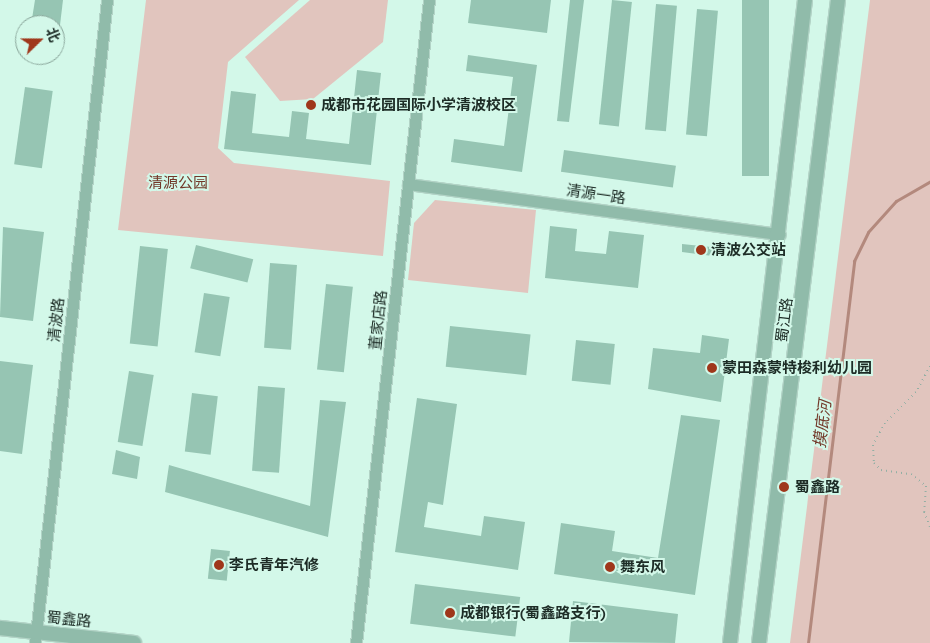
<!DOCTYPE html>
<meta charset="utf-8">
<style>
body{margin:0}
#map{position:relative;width:930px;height:643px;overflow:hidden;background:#d3f8e9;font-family:Quicksand,"Noto Sans SC",sans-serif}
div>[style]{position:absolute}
.green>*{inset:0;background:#e1c5be}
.stream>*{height:3px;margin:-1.5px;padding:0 1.5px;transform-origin:1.5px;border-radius:1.5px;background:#b3897d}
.building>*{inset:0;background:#96c5b3;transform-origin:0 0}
.path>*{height:2px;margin-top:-1px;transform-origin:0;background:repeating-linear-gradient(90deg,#92afa4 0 1px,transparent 0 5px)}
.roads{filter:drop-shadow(1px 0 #b2d3c6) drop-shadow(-1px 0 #b2d3c6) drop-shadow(0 1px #b2d3c6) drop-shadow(0 -1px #b2d3c6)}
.minor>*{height:11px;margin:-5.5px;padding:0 5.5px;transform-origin:5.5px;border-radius:5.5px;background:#90bbaa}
.tertiary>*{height:14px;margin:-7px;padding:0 7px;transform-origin:7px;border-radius:7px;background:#90bbaa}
.dots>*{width:14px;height:14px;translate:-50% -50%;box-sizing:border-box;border:2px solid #d3f8e9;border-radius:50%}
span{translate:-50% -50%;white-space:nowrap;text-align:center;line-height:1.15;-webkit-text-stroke:4px #d3f8e9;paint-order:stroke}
.poi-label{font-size:15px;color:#1d2c26;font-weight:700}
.left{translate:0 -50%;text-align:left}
.park-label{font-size:15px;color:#723829}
.street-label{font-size:15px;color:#1d2c26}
.water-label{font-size:16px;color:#73392a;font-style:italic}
.north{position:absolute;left:15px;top:15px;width:50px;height:50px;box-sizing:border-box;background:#d3f8e9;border:1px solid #8aa69b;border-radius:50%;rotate:68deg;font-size:14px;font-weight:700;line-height:20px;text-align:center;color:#1d2c26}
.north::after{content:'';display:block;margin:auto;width:18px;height:22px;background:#9f371b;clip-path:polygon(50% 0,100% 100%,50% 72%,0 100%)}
</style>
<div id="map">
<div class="green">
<i style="clip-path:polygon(146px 0,299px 0,228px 62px,218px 148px,234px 163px,390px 181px,383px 256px,118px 230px)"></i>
<i style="clip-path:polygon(310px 0,388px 0,383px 42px,313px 99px,280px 101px,245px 57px)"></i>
<i style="clip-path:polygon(870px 0,930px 0,930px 643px,790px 643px)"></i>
<i style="clip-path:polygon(435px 200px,536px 210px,528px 293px,408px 280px,414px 223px)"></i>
</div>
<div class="stream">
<i style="left:808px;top:643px;width:385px;rotate:-83.1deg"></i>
<i style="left:854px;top:261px;width:32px;rotate:-64deg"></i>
<i style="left:868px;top:232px;width:42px;rotate:-47.9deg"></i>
<i style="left:896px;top:201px;width:39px;rotate:-30deg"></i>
</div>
<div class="building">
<i style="clip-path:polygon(35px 0,63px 0,60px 25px,31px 25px)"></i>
<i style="clip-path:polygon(471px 0,551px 0,547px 33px,468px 23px)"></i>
<i style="clip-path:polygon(570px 0,584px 0,569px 122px,557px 121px)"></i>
<i style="left:612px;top:0;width:20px;height:125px;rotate:6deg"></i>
<i style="left:742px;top:0;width:27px;height:176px"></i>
<i style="left:656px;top:4px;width:21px;height:126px;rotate:5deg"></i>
<i style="left:697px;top:9px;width:21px;height:126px;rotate:5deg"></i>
<i style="clip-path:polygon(468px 55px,537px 65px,522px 172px,451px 162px,454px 139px,504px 146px,513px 77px,466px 71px)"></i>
<i style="clip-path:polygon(357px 70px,381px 73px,371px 165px,224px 149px,231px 91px,256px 94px,252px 133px,289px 137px,292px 111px,309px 113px,306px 139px,349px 144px)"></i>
<i style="left:25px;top:87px;width:28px;height:78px;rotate:8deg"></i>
<i style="left:564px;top:150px;width:113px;height:22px;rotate:8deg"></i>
<i style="clip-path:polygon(550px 226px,577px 229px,575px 251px,606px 254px,609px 231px,644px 235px,638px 288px,545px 278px)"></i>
<i style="clip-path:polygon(3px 227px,44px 232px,33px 321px,0 317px)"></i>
<i style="clip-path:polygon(682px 244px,721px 248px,720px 257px,682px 252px)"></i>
<i style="left:196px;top:245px;width:59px;height:24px;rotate:14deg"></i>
<i style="left:140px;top:246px;width:28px;height:98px;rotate:6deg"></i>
<i style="left:270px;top:263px;width:27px;height:85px;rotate:4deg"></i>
<i style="left:326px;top:284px;width:27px;height:86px;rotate:6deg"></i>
<i style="left:204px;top:293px;width:26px;height:60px;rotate:9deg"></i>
<i style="left:450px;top:326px;width:81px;height:41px;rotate:6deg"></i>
<i style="clip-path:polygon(702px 335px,729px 339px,721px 402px,648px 389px,653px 348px,700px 353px)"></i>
<i style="left:576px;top:340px;width:39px;height:41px;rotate:6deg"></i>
<i style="clip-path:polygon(0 361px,33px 365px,22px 454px,0 451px)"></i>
<i style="left:129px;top:371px;width:25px;height:72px;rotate:9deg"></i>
<i style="left:258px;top:386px;width:27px;height:85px;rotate:4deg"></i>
<i style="left:192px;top:393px;width:26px;height:59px;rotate:7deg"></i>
<i style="clip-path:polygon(417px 398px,457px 404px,443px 505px,428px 502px,424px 527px,481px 536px,484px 516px,525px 522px,518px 570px,395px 552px)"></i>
<i style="clip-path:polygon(320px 400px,346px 402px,328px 537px,165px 492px,169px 465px,310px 506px)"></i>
<i style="clip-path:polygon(681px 415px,720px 420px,695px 595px,554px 574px,561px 523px,615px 531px,612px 551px,658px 558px)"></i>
<i style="clip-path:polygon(116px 450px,140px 457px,137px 479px,112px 474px)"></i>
<i style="left:211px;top:549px;width:19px;height:30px;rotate:6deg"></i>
<i style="left:415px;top:584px;width:106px;height:40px;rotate:7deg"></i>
<i style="clip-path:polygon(573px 601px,678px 614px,675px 643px,569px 642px)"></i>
</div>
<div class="path">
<i style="left:930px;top:366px;width:30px;rotate:118deg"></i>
<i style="left:916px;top:392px;width:44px;rotate:135deg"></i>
<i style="left:885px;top:423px;width:25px;rotate:119deg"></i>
<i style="left:873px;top:445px;width:18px;rotate:87deg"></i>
<i style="left:874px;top:463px;width:10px;rotate:45deg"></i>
<i style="left:881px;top:470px;width:30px;rotate:8deg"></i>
<i style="left:911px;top:474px;width:19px;rotate:39deg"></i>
<i style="left:926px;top:486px;width:26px;rotate:94deg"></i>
<i style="left:924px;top:512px;width:16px;rotate:68deg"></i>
</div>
<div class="roads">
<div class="minor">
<i style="left:408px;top:184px;width:375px;rotate:7.7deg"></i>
<i style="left:35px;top:643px;width:647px;rotate:-83.61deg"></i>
<i style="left:356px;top:643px;width:647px;rotate:-83.52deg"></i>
</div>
<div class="tertiary">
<i style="left:0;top:628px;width:135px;rotate:6.4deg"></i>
<i style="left:730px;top:643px;width:647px;rotate:-83.35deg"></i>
<i style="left:759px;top:643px;width:648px;rotate:-83deg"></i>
</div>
</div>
<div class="dots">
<i style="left:311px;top:105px;background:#9f371b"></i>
<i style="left:701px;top:250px;background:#9f371b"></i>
<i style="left:712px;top:368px;background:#9f371b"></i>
<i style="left:784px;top:487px;background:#9f371b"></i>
<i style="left:219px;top:565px;background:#9f371b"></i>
<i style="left:610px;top:567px;background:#9f371b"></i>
<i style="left:450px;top:613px;background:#9f371b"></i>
</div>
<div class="poi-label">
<span class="left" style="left:321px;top:105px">成都市花园国际小学清波校区</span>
<span class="left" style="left:711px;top:250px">清波公交站</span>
<span class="left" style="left:722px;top:368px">蒙田森蒙特梭利幼儿园</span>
<span class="left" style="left:795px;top:487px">蜀鑫路</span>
<span class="left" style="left:229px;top:565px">李氏青年汽修</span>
<span class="left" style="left:620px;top:567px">舞东风</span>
<span class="left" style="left:460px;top:613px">成都银行(蜀鑫路支行)</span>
</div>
<div class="park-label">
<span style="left:178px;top:183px">清源公园</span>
</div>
<div class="street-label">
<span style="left:596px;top:194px;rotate:8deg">清源一路</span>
<span style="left:56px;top:320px;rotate:-84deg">清波路</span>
<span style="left:378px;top:320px;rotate:-84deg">董家店路</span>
<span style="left:784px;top:320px;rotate:-83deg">蜀江路</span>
<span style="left:69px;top:619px;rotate:6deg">蜀鑫路</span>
</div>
<div class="water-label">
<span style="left:822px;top:424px;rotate:-83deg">摸底河</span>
</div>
<div class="north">北</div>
</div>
